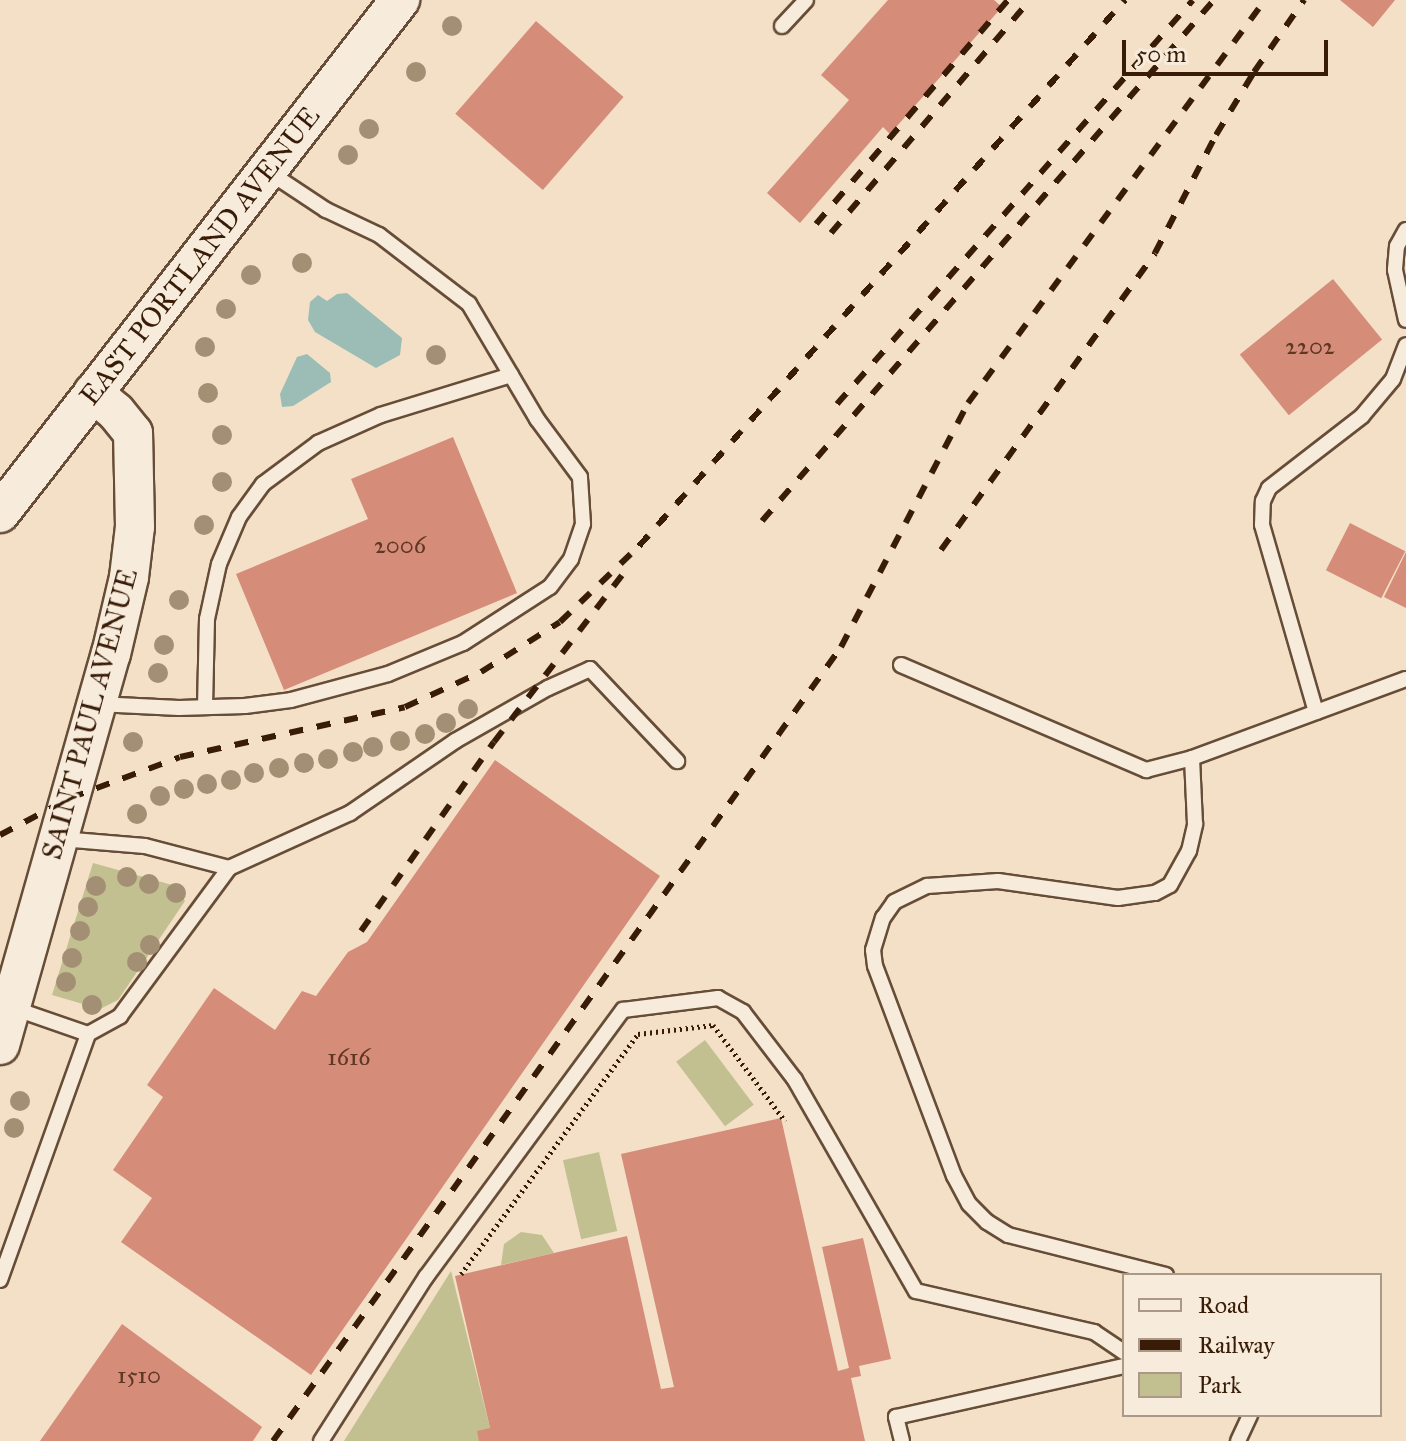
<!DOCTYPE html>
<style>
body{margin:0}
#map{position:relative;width:1406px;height:1441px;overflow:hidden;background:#f3e0c7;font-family:"IM FELL Great Primer",serif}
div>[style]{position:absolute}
.green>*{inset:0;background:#c2c091;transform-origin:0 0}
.water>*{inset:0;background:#9bbdb6}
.building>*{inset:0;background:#d58c79;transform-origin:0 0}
.path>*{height:5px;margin-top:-2.5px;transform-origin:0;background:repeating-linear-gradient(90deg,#381c07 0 2px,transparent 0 6px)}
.roads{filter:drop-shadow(2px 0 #674d37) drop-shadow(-2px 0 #674d37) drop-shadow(0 2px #674d37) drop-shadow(0 -2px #674d37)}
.lane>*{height:14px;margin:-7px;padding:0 7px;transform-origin:7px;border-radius:7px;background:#f7ebdb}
.secondary>*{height:38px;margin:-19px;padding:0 19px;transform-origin:19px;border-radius:19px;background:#f7ebdb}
.rail>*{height:6px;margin-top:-3px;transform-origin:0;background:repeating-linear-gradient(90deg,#381c07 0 14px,transparent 0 28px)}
.trees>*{width:20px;height:20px;margin:-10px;border-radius:50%;background:#a38f74}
span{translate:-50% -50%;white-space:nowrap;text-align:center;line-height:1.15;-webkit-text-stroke:6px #f7ebdb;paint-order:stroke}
.number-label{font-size:24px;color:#5f3824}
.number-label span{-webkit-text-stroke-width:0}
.street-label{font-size:28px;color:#381c07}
.legend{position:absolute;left:1122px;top:1273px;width:260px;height:144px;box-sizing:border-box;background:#f7ebdb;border:2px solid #ab9886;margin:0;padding:10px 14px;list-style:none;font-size:24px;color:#381c07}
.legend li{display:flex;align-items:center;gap:16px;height:40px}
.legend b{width:40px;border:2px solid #ab9886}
.scale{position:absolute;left:1122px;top:40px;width:206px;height:36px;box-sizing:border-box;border:4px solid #381c07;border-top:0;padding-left:10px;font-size:24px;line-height:28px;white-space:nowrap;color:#381c07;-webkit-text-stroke:6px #f7ebdb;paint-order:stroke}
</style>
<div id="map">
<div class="green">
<i style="clip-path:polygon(93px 863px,176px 886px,185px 901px,118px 1000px,100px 1009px,52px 995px)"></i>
<i style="left:705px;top:1040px;width:81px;height:36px;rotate:53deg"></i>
<i style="left:599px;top:1152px;width:81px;height:37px;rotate:77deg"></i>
<i style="clip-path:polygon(521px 1232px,542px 1235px,554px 1253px,501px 1265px,504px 1244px)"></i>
<i style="clip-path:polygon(451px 1271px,490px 1428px,479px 1441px,344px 1441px)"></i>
</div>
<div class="water">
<i style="clip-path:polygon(347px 293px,402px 338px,400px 355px,376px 368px,315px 332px,308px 320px,310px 302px,318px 295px,327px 301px,337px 294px)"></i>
<i style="clip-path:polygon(307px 354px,330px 373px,331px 382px,293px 406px,282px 407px,280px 394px,297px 357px)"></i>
</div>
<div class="building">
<i style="clip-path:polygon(888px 0,994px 0,1002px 7px,890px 134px,883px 127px,800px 223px,767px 193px,849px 100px,821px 75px)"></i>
<i style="clip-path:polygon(1340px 0,1395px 0,1373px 27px)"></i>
<i style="left:536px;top:21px;width:116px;height:123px;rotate:41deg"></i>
<i style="left:1333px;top:279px;width:78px;height:120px;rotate:51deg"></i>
<i style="clip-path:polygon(453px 437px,517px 593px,284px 690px,236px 574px,368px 519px,351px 479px)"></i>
<i style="left:1350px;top:523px;width:62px;height:53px;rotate:27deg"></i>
<i style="clip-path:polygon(1406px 552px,1406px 608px,1384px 597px)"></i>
<i style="clip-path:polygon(495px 760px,660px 876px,311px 1375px,121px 1242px,152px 1198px,113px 1170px,163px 1097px,147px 1085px,214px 988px,275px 1030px,302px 991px,316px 996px,348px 952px,367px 942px)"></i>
<i style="clip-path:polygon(781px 1118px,838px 1371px,849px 1368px,822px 1247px,863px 1238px,891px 1359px,859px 1366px,861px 1376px,851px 1378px,865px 1441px,479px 1441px,477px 1431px,490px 1428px,455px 1276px,627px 1236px,661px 1389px,674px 1387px,621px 1154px)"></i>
<i style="clip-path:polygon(122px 1324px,262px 1427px,253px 1441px,40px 1441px)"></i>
</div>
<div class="path">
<i style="left:461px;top:1274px;width:298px;rotate:-53.6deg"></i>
<i style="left:638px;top:1034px;width:76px;rotate:-6.8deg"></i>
<i style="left:713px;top:1025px;width:120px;rotate:53.1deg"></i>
</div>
<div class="roads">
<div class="lane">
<i style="left:782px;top:26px;width:35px;rotate:-47deg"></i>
<i style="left:1406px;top:230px;width:18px;rotate:119deg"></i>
<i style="left:1397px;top:246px;width:24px;rotate:95deg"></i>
<i style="left:1395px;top:270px;width:51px;rotate:77.6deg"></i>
<i style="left:901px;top:665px;width:267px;rotate:23.2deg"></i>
<i style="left:1146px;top:770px;width:48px;rotate:-14.6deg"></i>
<i style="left:1192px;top:758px;width:228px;rotate:-20.3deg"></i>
<i style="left:97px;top:704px;width:82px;rotate:2.8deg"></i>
<i style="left:179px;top:708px;width:66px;rotate:-1.7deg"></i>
<i style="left:245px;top:706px;width:46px;rotate:-7.4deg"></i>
<i style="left:291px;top:700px;width:100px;rotate:-15deg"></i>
<i style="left:388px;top:674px;width:81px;rotate:-22.5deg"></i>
<i style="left:463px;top:643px;width:103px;rotate:-32.8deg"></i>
<i style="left:550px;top:587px;width:35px;rotate:-53deg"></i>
<i style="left:571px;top:559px;width:37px;rotate:-71deg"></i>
<i style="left:583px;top:524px;width:47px;rotate:-93.7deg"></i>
<i style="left:580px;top:477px;width:72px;rotate:-126.6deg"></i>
<i style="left:537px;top:419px;width:134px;rotate:-120.6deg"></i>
<i style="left:469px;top:304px;width:113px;rotate:-142.5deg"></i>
<i style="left:379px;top:235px;width:59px;rotate:-154.7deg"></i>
<i style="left:326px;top:210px;width:71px;rotate:-146.5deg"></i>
<i style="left:205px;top:707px;width:88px;rotate:-88.7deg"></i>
<i style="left:207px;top:619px;width:56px;rotate:-77.7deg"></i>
<i style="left:219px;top:564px;width:51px;rotate:-66.9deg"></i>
<i style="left:239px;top:517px;width:41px;rotate:-54deg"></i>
<i style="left:263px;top:484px;width:69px;rotate:-36.7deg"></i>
<i style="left:318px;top:443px;width:69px;rotate:-24deg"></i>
<i style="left:381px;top:415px;width:136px;rotate:-17.1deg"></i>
<i style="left:1316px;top:712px;width:195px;rotate:-106.1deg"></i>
<i style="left:1262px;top:525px;width:24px;rotate:-88deg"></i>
<i style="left:1263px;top:501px;width:14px;rotate:-65deg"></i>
<i style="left:1269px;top:488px;width:118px;rotate:-37.7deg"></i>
<i style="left:1362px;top:416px;width:48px;rotate:-50deg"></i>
<i style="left:1393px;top:379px;width:36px;rotate:-69deg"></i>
<i style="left:61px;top:839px;width:84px;rotate:4.8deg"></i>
<i style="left:145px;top:846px;width:87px;rotate:14.7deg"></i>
<i style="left:13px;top:1008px;width:79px;rotate:19.1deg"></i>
<i style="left:1166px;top:1275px;width:163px;rotate:-165.8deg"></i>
<i style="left:1008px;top:1235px;width:25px;rotate:-148deg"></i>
<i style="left:987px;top:1222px;width:25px;rotate:-135deg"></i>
<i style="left:969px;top:1204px;width:32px;rotate:-118deg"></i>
<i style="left:954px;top:1176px;width:224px;rotate:-110.6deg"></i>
<i style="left:875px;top:966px;width:16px;rotate:-97deg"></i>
<i style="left:873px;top:950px;width:34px;rotate:-73deg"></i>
<i style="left:883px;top:918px;width:19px;rotate:-55deg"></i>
<i style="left:894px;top:902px;width:37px;rotate:-26deg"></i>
<i style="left:927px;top:886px;width:71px;rotate:-4deg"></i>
<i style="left:998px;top:881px;width:121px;rotate:8.1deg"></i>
<i style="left:1118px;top:898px;width:37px;rotate:-8deg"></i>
<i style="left:1155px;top:893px;width:17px;rotate:-28deg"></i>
<i style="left:1170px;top:885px;width:39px;rotate:-61deg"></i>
<i style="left:1189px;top:851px;width:28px;rotate:-77deg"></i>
<i style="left:1195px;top:824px;width:66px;rotate:-92.6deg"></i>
<i style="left:0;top:1280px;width:261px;rotate:-70.3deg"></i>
<i style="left:88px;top:1034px;width:37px;rotate:-29deg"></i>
<i style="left:120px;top:1016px;width:184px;rotate:-53.6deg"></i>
<i style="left:229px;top:868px;width:133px;rotate:-24.4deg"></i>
<i style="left:350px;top:813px;width:127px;rotate:-34.4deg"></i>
<i style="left:455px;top:741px;width:107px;rotate:-29.7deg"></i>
<i style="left:548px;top:688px;width:46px;rotate:-24.3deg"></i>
<i style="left:590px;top:669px;width:127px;rotate:46.6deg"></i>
<i style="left:321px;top:1441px;width:195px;rotate:-57.4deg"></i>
<i style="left:426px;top:1277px;width:332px;rotate:-53.6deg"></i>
<i style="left:623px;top:1010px;width:96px;rotate:-7.2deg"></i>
<i style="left:718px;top:998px;width:29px;rotate:29deg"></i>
<i style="left:743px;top:1012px;width:86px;rotate:52.6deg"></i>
<i style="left:795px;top:1080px;width:243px;rotate:60.2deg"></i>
<i style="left:916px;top:1291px;width:183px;rotate:13deg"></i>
<i style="left:1094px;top:1332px;width:36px;rotate:34deg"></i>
<i style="left:902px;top:1441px;width:25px;rotate:-104deg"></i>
<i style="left:896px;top:1417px;width:234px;rotate:-12.6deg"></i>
<i style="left:1238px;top:1441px;width:29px;rotate:-65deg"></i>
</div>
<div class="secondary">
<i style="left:0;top:513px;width:651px;rotate:-52.06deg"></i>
<i style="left:0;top:1045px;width:406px;rotate:-74.2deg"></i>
<i style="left:111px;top:654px;width:79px;rotate:-76.8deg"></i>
<i style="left:129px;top:577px;width:50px;rotate:-83.2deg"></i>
<i style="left:135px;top:527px;width:94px;rotate:-91.2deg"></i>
<i style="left:133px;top:433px;width:27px;rotate:-129deg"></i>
<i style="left:116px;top:412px;width:30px;rotate:-140deg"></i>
</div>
</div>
<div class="rail">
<i style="left:816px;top:224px;width:295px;rotate:-49.4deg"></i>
<i style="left:831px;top:233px;width:306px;rotate:-49.5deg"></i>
<i style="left:837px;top:404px;width:538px;rotate:-48.61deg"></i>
<i style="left:762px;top:521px;width:690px;rotate:-49.06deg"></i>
<i style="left:941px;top:550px;width:366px;rotate:-54.2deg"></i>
<i style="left:1155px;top:253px;width:133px;rotate:-62.7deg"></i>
<i style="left:1216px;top:135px;width:74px;rotate:-58.9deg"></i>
<i style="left:1254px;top:72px;width:88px;rotate:-55.2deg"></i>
<i style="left:0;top:835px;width:79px;rotate:-27.9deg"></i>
<i style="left:70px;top:798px;width:117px;rotate:-20.4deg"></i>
<i style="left:180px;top:757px;width:230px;rotate:-12.5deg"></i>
<i style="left:405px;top:707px;width:84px;rotate:-24.7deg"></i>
<i style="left:481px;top:672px;width:93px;rotate:-32.3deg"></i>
<i style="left:560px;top:622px;width:110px;rotate:-43.9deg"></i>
<i style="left:639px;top:546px;width:731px;rotate:-48.33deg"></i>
<i style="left:361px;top:931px;width:231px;rotate:-54.9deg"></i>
<i style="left:494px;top:742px;width:217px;rotate:-52.5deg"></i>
<i style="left:273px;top:1441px;width:976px;rotate:-54.42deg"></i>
<i style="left:841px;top:647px;width:275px;rotate:-62.5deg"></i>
<i style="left:968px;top:403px;width:501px;rotate:-53.61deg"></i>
</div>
<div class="trees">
<i style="left:452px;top:26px"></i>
<i style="left:416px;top:72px"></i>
<i style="left:369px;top:129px"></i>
<i style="left:348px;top:155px"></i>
<i style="left:302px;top:263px"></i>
<i style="left:251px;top:275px"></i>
<i style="left:226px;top:309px"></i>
<i style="left:205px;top:347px"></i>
<i style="left:436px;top:355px"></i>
<i style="left:208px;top:393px"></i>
<i style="left:222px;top:435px"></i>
<i style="left:222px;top:482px"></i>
<i style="left:204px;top:525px"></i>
<i style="left:179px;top:600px"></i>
<i style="left:164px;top:645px"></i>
<i style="left:158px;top:673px"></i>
<i style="left:468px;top:709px"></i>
<i style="left:446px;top:723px"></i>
<i style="left:425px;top:734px"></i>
<i style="left:400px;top:741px"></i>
<i style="left:133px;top:742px"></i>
<i style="left:373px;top:747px"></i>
<i style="left:353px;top:752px"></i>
<i style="left:328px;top:759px"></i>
<i style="left:304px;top:763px"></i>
<i style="left:279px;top:768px"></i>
<i style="left:254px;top:773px"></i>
<i style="left:231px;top:780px"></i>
<i style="left:207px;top:784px"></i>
<i style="left:184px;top:789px"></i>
<i style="left:160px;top:796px"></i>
<i style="left:137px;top:814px"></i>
<i style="left:127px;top:877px"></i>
<i style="left:149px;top:884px"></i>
<i style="left:96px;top:886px"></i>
<i style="left:176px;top:893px"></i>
<i style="left:88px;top:907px"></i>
<i style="left:80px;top:931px"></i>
<i style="left:150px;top:945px"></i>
<i style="left:72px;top:958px"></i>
<i style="left:137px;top:962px"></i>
<i style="left:66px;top:982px"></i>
<i style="left:92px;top:1005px"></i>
<i style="left:20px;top:1101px"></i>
<i style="left:14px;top:1128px"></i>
</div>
<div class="number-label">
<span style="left:1310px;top:347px">2202</span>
<span style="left:400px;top:546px">2006</span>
<span style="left:349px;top:1058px">1616</span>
<span style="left:139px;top:1376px">1510</span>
</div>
<div class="street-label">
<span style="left:200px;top:256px;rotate:-52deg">EAST PORTLAND AVENUE</span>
<span style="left:90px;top:714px;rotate:-75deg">SAINT PAUL AVENUE</span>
</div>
<ul class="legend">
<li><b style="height:10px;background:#f7ebdb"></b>Road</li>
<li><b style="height:10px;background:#381c07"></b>Railway</li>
<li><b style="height:22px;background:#c2c091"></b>Park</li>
</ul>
<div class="scale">50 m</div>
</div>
